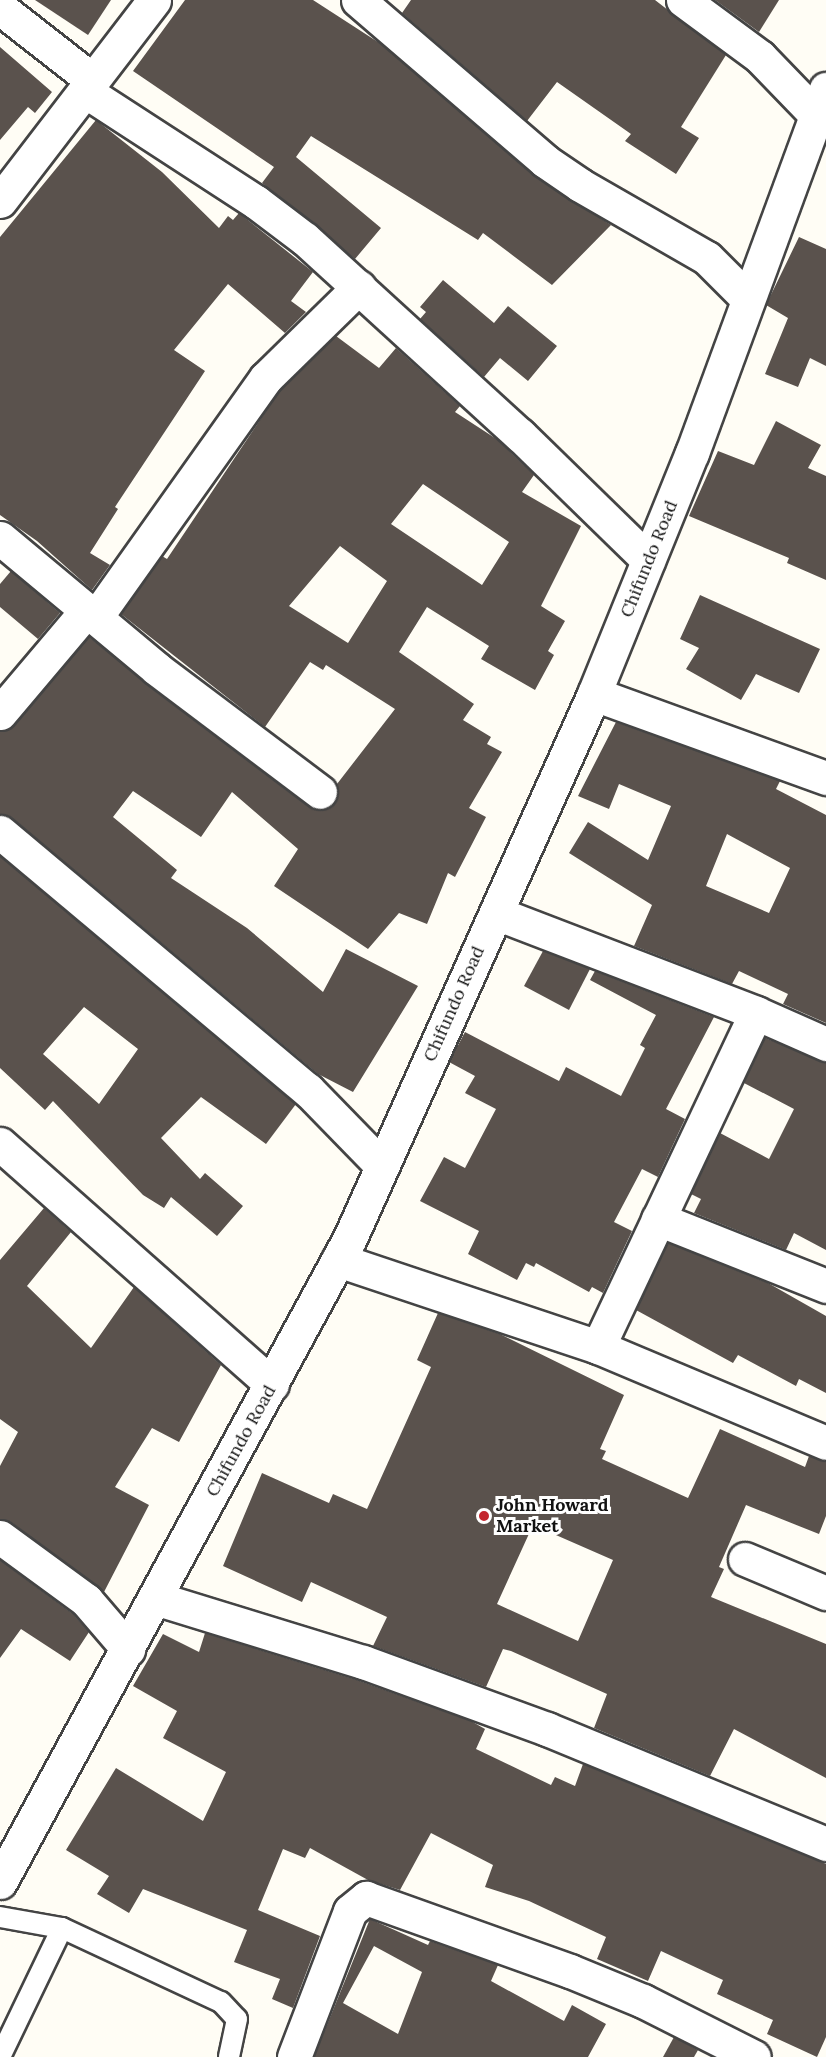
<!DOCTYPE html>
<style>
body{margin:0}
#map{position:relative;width:826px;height:2057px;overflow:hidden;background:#fffdf5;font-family:Lora,serif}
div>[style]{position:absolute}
.building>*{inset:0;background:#5a524d}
.roads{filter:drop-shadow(2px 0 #444) drop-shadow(-2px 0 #444) drop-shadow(0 2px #444) drop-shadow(0 -2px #444)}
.service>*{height:20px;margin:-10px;padding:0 10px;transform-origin:10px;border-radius:10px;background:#fff}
.minor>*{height:33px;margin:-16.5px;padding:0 16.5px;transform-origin:16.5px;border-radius:16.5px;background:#fff}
.tertiary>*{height:33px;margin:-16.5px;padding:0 16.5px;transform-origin:16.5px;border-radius:16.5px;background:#fff}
.dots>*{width:16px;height:16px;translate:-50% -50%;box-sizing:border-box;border:3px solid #fff;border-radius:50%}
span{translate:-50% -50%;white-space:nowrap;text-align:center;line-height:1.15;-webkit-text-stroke:6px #fff;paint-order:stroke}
.street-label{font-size:18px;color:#111}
.poi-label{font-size:18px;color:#111;font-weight:700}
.left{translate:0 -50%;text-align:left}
</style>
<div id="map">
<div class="building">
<i style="clip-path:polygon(35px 0,111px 0,88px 35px)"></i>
<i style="clip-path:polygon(185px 0,313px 0,381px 44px,534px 176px,611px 225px,552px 285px,483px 233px,478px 240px,311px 136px,296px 157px,381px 228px,355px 259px,262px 183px,274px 167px,133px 71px)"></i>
<i style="clip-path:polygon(411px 0,655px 0,726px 55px,681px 127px,699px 138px,676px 174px,625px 141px,631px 134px,557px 82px,527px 121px,402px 13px)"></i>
<i style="clip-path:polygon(715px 0,779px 0,759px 32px)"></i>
<i style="clip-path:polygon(0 47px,52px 92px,35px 113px,28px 107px,0 140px)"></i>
<i style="clip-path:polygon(96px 120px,162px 172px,219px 228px,228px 216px,233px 220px,239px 213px,313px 272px,291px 301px,306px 312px,285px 333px,228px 284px,174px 350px,205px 371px,115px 507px,118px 509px,90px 553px,110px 565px,92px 590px,37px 541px,0 515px,0 237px)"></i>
<i style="clip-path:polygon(799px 237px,826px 249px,826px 366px,810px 358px,798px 387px,765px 374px,788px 318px,766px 305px)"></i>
<i style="clip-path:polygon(443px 280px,494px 323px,508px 306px,557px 346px,528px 381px,500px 358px,484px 377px,420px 319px,426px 312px,420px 307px)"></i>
<i style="clip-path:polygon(evenodd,336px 336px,379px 368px,396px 348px,460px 406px,455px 412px,498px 440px,534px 475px,522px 492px,581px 526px,541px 606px,565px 621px,548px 651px,554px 655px,535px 690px,481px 659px,489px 646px,427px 607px,399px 652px,474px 704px,463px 720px,491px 737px,487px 744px,502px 752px,469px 808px,486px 817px,455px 877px,448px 873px,427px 924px,399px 913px,368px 949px,274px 886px,298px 849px,232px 792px,201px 837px,133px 791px,113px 817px,177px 870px,171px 878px,247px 928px,323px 992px,346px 949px,418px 986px,353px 1092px,318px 1074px,12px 818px,0 814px,0 732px,14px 725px,89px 637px,309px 807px,327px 809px,335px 803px,337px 784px,395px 709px,326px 665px,323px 670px,310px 662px,265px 727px,121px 614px,162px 556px,167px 559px,280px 390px,336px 336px,423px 484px,509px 542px,482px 585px,391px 524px,423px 484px,336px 336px,340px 546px,387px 581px,348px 643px,289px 606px,340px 546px)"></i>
<i style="clip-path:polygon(776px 421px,821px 445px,808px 468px,826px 476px,826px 580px,787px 563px,789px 558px,689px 516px,718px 451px,754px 465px)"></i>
<i style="clip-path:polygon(11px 571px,60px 613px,38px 639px,0 607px,0 584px)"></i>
<i style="clip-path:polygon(700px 595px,820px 649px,799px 693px,756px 674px,741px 700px,686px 669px,699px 648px,680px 639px)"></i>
<i style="clip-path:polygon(evenodd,616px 722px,780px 781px,776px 789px,826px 815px,826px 1023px,783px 1004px,788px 994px,739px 971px,732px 984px,634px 946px,652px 905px,569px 853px,588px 822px,648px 860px,671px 806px,619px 784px,609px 809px,578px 796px,616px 722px,727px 834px,790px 868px,769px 913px,706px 886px,727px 834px)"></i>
<i style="clip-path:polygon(evenodd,0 856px,296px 1104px,266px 1144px,201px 1097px,161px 1138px,200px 1179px,205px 1173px,243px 1206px,217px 1236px,171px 1197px,164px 1208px,143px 1195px,53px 1101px,45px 1110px,0 1068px,0 856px,84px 1007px,138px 1049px,99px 1104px,43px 1054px,84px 1007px)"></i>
<i style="clip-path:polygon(543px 951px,590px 969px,569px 1010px,524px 986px)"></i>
<i style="clip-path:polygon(595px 971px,714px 1017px,666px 1109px,685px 1119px,658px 1177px,642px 1169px,614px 1222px,632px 1231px,603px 1293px,592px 1287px,589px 1292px,536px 1263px,534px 1267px,526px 1263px,517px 1280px,468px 1254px,479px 1231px,420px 1201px,444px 1157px,465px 1168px,496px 1109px,465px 1093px,475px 1076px,449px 1062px,465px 1032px,559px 1081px,566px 1067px,621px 1096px,645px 1048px,640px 1045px,656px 1015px,590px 980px)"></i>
<i style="clip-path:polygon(765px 1038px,826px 1062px,826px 1250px,794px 1233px,786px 1250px,694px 1213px,701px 1199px,691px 1194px,720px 1133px,769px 1159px,794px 1109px,744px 1083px)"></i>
<i style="clip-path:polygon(44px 1208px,71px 1232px,27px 1286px,91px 1348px,134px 1287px,221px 1365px,179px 1442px,152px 1428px,115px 1487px,149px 1505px,104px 1592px,11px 1522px,0 1519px,0 1466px,18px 1432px,0 1419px,0 1260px)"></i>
<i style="clip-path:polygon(668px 1243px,768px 1283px,826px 1316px,826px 1393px,799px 1379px,796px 1386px,738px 1355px,733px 1363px,636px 1310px)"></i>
<i style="clip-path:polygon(evenodd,438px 1313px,500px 1334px,624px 1395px,600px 1449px,606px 1451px,602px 1459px,688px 1498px,720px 1429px,805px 1467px,809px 1456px,826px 1461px,826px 1516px,819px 1534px,746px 1505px,719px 1567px,724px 1569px,711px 1597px,826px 1644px,826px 1778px,734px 1729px,710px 1776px,594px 1728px,607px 1694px,511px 1651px,503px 1649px,486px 1687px,373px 1646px,387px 1617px,311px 1582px,302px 1602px,223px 1566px,262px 1473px,329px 1503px,333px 1494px,367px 1509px,431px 1367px,417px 1360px,438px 1313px,533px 1525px,613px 1560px,578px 1641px,497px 1604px,533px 1525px)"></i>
<i style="clip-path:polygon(0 1560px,73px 1614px,89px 1632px,70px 1661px,21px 1629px,0 1658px)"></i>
<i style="clip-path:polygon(205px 1633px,357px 1680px,471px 1721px,485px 1729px,476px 1749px,551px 1785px,555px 1777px,575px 1786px,583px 1764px,826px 1864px,826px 2037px,817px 2057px,767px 2034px,773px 2020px,717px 1994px,723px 1980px,661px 1951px,648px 1981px,597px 1959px,606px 1937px,529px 1901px,485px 1887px,493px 1865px,431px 1833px,400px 1890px,368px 1880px,310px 1848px,305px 1858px,283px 1849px,258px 1910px,320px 1936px,293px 2008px,272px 1999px,280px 1979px,234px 1962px,247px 1930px,143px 1889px,129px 1913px,97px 1894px,109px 1876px,66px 1850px,116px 1768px,203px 1821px,226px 1772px,163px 1738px,177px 1711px,133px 1686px,163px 1634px,199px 1652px)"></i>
<i style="clip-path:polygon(evenodd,370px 1919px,428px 1945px,430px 1941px,498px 1965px,491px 1981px,564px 2021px,572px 2005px,606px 2024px,588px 2057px,314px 2057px,370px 1919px,374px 1946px,422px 1972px,398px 2034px,343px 2003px,374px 1946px)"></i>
<i style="clip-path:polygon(674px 2037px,698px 2050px,694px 2057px,663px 2057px)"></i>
</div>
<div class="roads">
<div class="service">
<i style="left:0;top:1917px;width:63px;rotate:10.1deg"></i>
<i style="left:62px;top:1928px;width:175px;rotate:25deg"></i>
<i style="left:221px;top:2002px;width:23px;rotate:47deg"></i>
<i style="left:237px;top:2019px;width:39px;rotate:102deg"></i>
<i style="left:0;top:2057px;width:143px;rotate:-64.3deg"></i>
</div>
<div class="minor">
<i style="left:358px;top:0;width:247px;rotate:40.7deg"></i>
<i style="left:545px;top:161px;width:42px;rotate:34.4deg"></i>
<i style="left:580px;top:185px;width:146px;rotate:29.9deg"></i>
<i style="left:707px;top:258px;width:58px;rotate:45deg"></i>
<i style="left:683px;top:0;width:96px;rotate:36.5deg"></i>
<i style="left:760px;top:57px;width:81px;rotate:46deg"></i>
<i style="left:0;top:8px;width:117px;rotate:38deg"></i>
<i style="left:85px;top:91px;width:204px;rotate:33deg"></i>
<i style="left:256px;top:202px;width:61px;rotate:37.1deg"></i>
<i style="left:305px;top:239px;width:291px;rotate:42.4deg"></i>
<i style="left:520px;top:435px;width:179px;rotate:44.3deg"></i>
<i style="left:0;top:201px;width:253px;rotate:-52.5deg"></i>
<i style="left:0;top:538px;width:204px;rotate:39.8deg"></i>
<i style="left:157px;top:669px;width:204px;rotate:37deg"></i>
<i style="left:96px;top:617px;width:293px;rotate:-54.6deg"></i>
<i style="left:266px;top:378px;width:130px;rotate:-44.4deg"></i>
<i style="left:594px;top:694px;width:247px;rotate:19.9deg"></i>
<i style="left:0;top:713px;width:135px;rotate:-49.8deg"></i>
<i style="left:0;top:832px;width:402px;rotate:40deg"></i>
<i style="left:308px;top:1090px;width:106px;rotate:45.8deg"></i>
<i style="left:496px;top:913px;width:279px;rotate:21deg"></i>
<i style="left:756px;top:1013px;width:77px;rotate:23.9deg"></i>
<i style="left:0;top:1144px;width:363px;rotate:41.5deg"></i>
<i style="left:658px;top:1219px;width:181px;rotate:21.7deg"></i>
<i style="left:338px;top:1260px;width:274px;rotate:18.5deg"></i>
<i style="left:598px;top:1347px;width:247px;rotate:22.8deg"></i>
<i style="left:598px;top:1347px;width:369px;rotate:-64.7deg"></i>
<i style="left:0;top:1537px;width:107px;rotate:36.2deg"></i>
<i style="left:86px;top:1600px;width:65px;rotate:49.4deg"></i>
<i style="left:745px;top:1559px;width:88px;rotate:22.8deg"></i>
<i style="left:155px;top:1598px;width:218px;rotate:17.1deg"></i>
<i style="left:363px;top:1662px;width:196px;rotate:20deg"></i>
<i style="left:547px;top:1729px;width:302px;rotate:22.4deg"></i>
<i style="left:294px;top:2057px;width:156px;rotate:-69deg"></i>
<i style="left:350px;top:1911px;width:21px;rotate:-39deg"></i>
<i style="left:366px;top:1898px;width:217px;rotate:19.7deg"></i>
<i style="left:570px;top:1971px;width:79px;rotate:22.3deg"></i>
<i style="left:643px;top:2001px;width:124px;rotate:26.8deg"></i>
</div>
<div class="tertiary">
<i style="left:0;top:1882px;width:733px;rotate:-61.48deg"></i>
<i style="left:350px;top:1238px;width:596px;rotate:-65.84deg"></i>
<i style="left:594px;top:694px;width:260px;rotate:-67.9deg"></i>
<i style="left:692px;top:453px;width:388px;rotate:-69.8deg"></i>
</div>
</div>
<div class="dots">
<i style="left:484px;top:1516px;background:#c4262e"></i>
</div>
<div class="street-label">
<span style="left:649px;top:559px;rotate:-68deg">Chifundo Road</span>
<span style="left:454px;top:1004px;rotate:-66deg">Chifundo Road</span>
<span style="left:241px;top:1441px;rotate:-61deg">Chifundo Road</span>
</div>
<div class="poi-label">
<span class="left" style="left:496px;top:1516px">John Howard<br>Market</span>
</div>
</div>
